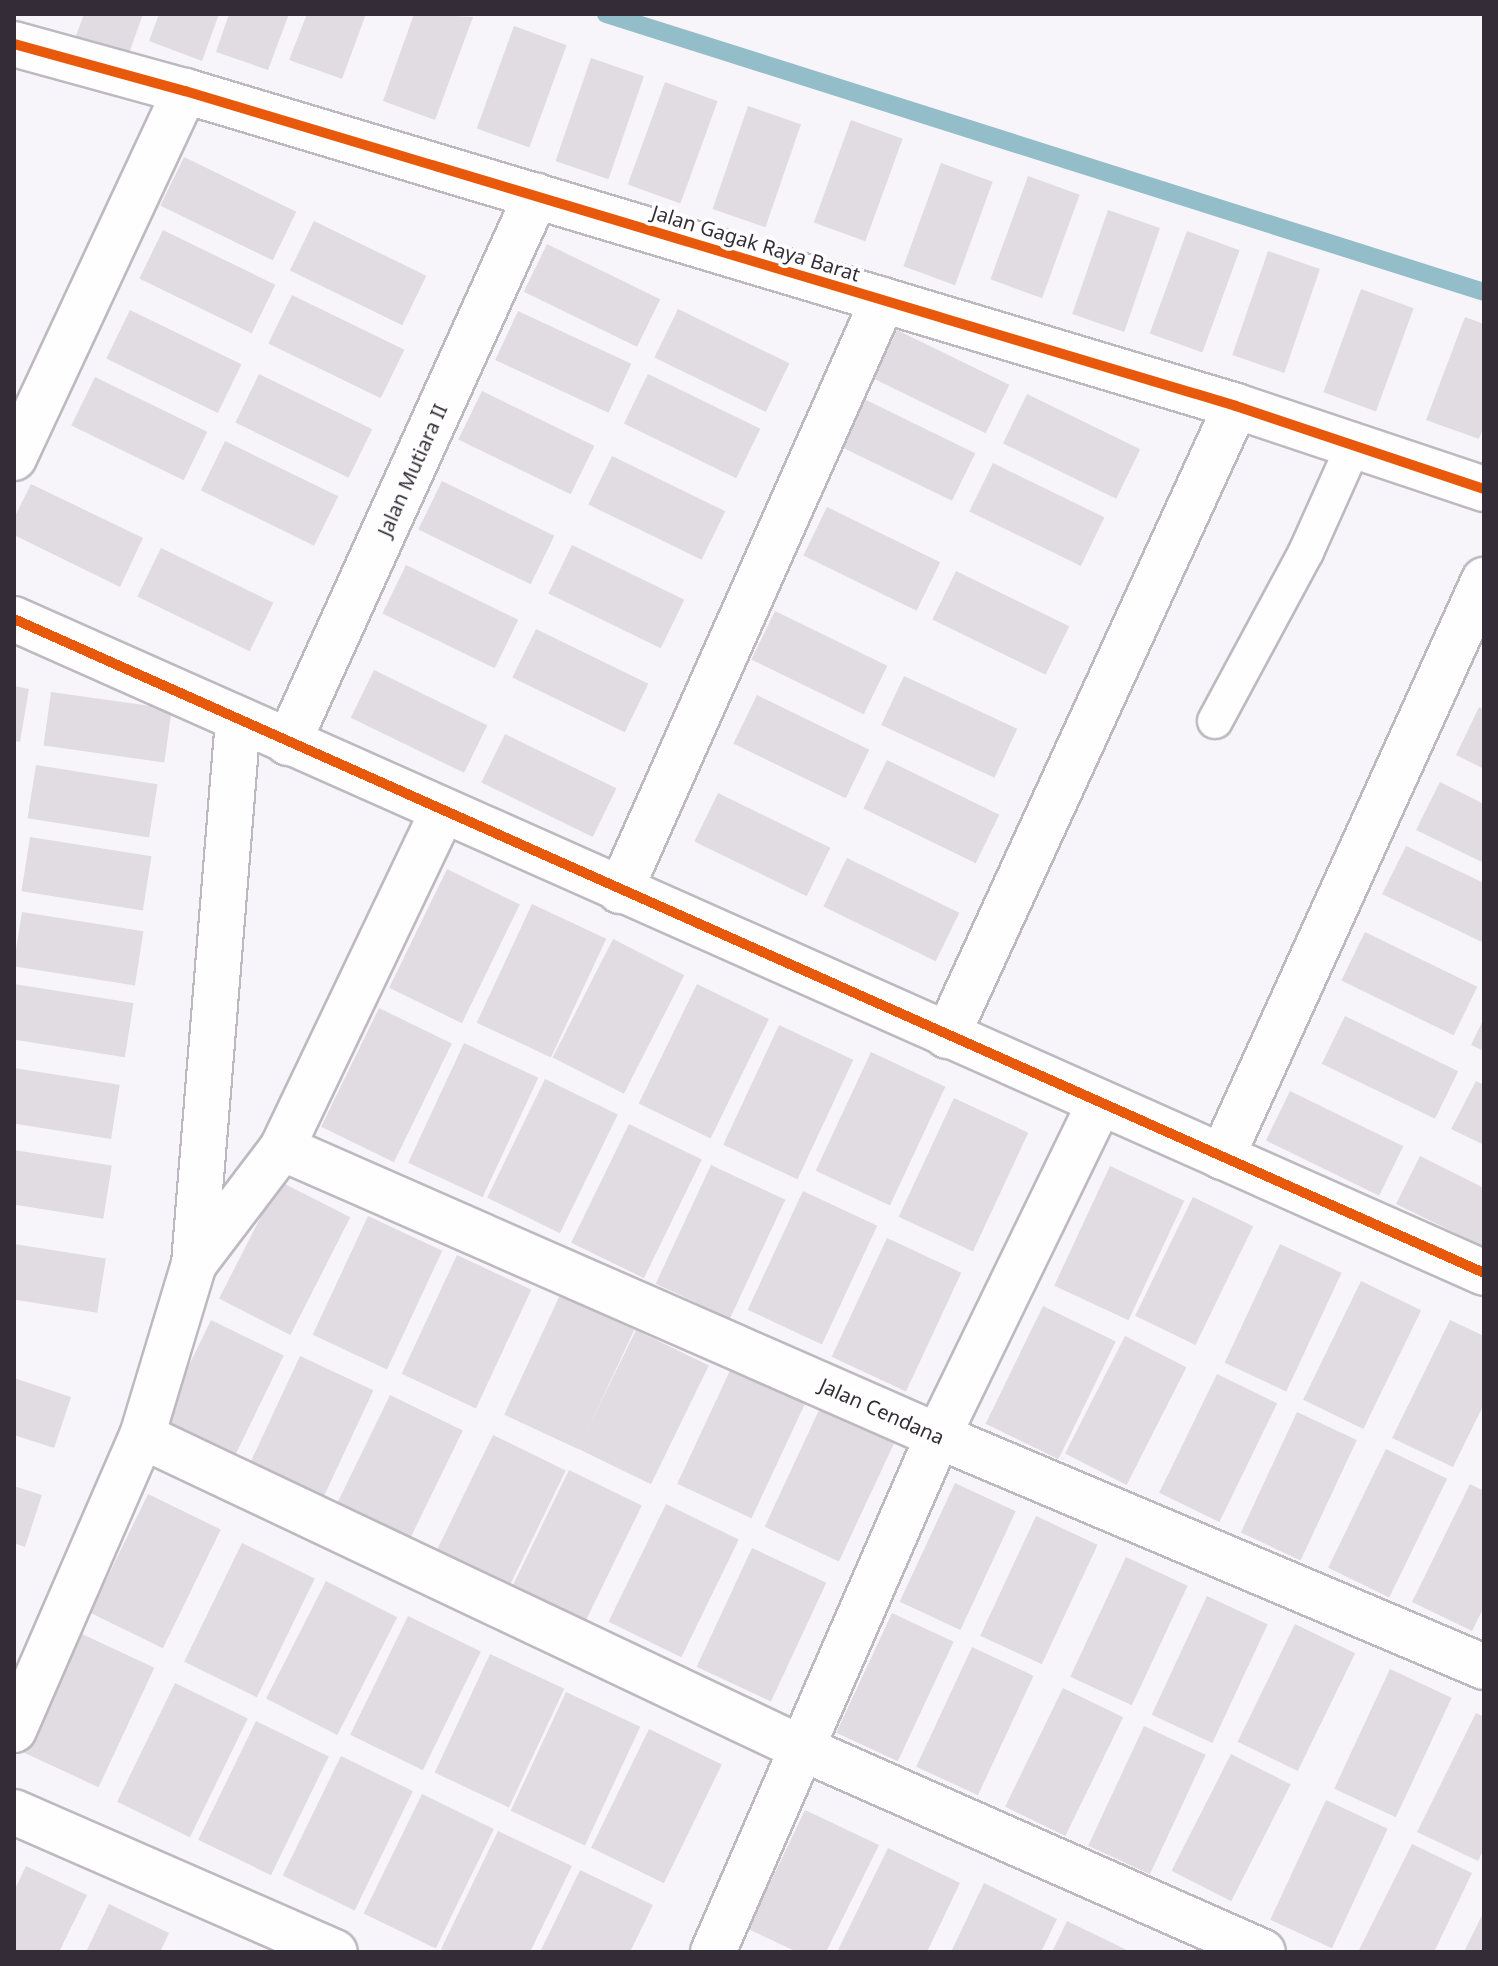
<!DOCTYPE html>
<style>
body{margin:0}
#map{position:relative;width:1498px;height:1966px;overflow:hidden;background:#f8f5fa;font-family:"Noto Sans",sans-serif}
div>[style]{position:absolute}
.stream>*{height:18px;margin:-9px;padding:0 9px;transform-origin:9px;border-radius:9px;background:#93bdc9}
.building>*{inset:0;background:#e1dbe2;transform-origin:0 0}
.roads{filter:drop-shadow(2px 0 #beb9c1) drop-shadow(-2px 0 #beb9c1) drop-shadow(0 2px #beb9c1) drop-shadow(0 -2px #beb9c1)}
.service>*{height:34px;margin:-17px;padding:0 17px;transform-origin:17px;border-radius:17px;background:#fefefe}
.minor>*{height:44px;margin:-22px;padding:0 22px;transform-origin:22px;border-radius:22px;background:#fefefe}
.cycleway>*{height:10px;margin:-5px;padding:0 5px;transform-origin:5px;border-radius:5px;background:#e8590c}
span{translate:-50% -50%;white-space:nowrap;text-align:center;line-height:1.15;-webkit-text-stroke:7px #fff;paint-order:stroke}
.street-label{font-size:20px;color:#342d38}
.frame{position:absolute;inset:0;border:16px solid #342d38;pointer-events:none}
</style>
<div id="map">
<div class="stream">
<i style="left:606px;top:14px;width:921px;rotate:17.57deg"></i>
</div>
<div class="building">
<i style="clip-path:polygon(84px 14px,143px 14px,127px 59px,74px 41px)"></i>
<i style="clip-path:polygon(159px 14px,219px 14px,202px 61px,149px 41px)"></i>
<i style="clip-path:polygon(229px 14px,289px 14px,268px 70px,216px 52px)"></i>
<i style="clip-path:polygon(307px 14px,366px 14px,342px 79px,289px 60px)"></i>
<i style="clip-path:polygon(414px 14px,473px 17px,435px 120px,383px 101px)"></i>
<i style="left:514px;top:26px;width:56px;height:109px;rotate:20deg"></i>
<i style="left:591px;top:58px;width:56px;height:109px;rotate:19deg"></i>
<i style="left:665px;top:82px;width:56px;height:109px;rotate:20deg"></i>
<i style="left:748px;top:106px;width:56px;height:109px;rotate:19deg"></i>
<i style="left:851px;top:120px;width:55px;height:109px;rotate:20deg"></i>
<i style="left:184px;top:157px;width:125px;height:54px;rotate:26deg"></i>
<i style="left:941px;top:163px;width:55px;height:110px;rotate:20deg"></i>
<i style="left:1028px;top:176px;width:55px;height:110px;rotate:20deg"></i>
<i style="left:1108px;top:210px;width:55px;height:110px;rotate:19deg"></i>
<i style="left:314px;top:221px;width:125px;height:55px;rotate:26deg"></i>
<i style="left:163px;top:230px;width:125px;height:54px;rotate:26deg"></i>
<i style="left:1187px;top:231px;width:56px;height:109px;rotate:20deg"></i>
<i style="left:547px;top:244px;width:126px;height:53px;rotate:26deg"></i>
<i style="left:1268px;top:251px;width:55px;height:110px;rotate:19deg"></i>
<i style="left:1361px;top:289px;width:56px;height:110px;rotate:20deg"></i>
<i style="left:292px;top:295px;width:125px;height:54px;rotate:26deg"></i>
<i style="left:678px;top:309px;width:124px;height:54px;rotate:26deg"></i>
<i style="left:130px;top:310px;width:124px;height:54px;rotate:26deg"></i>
<i style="left:518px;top:311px;width:125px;height:54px;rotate:25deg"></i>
<i style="clip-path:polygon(1465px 317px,1484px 324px,1484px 426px,1479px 439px,1426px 420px)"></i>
<i style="left:897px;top:330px;width:125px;height:54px;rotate:26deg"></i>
<i style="left:259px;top:374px;width:126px;height:54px;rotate:26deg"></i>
<i style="left:648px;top:374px;width:125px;height:55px;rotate:26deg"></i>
<i style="left:95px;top:377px;width:125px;height:54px;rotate:26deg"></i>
<i style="left:482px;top:391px;width:125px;height:54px;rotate:26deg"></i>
<i style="left:1027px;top:394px;width:126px;height:55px;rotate:26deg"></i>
<i style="left:862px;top:398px;width:126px;height:53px;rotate:26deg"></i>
<i style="left:225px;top:441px;width:126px;height:55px;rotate:26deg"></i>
<i style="left:612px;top:456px;width:126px;height:54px;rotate:26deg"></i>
<i style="left:993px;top:463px;width:124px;height:54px;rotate:26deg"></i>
<i style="left:442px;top:481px;width:125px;height:54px;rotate:26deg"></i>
<i style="clip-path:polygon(31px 484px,143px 538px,120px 587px,14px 535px,14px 518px)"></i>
<i style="left:827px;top:507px;width:126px;height:54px;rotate:26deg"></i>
<i style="left:572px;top:545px;width:125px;height:54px;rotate:26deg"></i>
<i style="left:161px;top:548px;width:125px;height:54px;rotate:26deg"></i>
<i style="left:406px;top:565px;width:125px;height:54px;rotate:26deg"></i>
<i style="left:956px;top:571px;width:126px;height:54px;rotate:26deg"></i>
<i style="left:775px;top:611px;width:125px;height:54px;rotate:26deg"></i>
<i style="left:536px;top:629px;width:125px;height:54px;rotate:26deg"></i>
<i style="left:374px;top:670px;width:126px;height:53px;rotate:26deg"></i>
<i style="left:904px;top:676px;width:125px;height:54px;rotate:25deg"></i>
<i style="clip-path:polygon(14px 686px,29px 689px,20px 742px,14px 741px)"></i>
<i style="left:51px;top:692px;width:122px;height:54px;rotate:8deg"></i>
<i style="left:757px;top:695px;width:125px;height:54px;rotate:26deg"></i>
<i style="clip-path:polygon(1479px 707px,1484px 710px,1484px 769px,1456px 755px)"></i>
<i style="left:505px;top:734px;width:124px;height:54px;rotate:26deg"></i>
<i style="left:887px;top:760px;width:125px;height:54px;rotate:26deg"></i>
<i style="left:36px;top:765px;width:123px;height:54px;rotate:9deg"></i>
<i style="clip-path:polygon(1440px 782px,1484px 804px,1484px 863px,1416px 830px)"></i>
<i style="left:718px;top:793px;width:125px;height:54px;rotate:26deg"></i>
<i style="left:30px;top:837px;width:123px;height:55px;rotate:9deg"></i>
<i style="clip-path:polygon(1406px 846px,1484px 883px,1484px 943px,1382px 894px)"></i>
<i style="left:847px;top:858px;width:125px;height:54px;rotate:26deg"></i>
<i style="left:447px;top:869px;width:81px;height:132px;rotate:26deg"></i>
<i style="left:532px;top:904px;width:82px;height:131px;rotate:25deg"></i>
<i style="left:22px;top:912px;width:123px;height:55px;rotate:9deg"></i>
<i style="left:1365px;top:932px;width:125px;height:54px;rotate:26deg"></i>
<i style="left:613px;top:939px;width:80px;height:133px;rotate:27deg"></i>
<i style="left:14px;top:984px;width:121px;height:55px;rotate:9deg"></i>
<i style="left:697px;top:984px;width:80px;height:133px;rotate:26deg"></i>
<i style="left:379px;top:1008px;width:81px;height:132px;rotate:26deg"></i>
<i style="left:1345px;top:1016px;width:126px;height:53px;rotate:26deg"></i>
<i style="clip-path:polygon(1484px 1018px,1484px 1051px,1471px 1045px)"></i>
<i style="left:779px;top:1025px;width:82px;height:132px;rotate:25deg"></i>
<i style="left:464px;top:1043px;width:82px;height:132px;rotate:25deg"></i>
<i style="left:871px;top:1052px;width:82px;height:131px;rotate:25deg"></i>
<i style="left:14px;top:1068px;width:107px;height:55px;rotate:9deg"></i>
<i style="left:545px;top:1079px;width:81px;height:132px;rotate:26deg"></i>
<i style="clip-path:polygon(1476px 1081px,1484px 1085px,1484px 1145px,1451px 1129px)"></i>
<i style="left:1290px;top:1091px;width:126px;height:55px;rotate:26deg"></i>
<i style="left:954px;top:1098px;width:82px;height:131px;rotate:25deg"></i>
<i style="left:629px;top:1124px;width:81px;height:132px;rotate:26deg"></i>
<i style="left:14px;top:1150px;width:99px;height:54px;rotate:9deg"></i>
<i style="clip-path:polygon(1420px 1156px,1484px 1188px,1484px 1247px,1396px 1204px)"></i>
<i style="left:711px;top:1165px;width:82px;height:131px;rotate:25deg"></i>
<i style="left:1110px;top:1166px;width:82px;height:132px;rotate:25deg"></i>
<i style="left:279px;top:1181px;width:80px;height:132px;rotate:27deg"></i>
<i style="left:803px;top:1191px;width:82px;height:131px;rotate:25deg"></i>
<i style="left:1193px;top:1197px;width:67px;height:132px;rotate:26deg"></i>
<i style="left:368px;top:1216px;width:82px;height:131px;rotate:25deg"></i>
<i style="left:887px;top:1238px;width:82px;height:131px;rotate:25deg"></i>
<i style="left:14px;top:1244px;width:93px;height:55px;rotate:9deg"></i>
<i style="left:1280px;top:1244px;width:68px;height:131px;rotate:25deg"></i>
<i style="left:457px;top:1255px;width:82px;height:131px;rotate:25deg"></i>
<i style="left:1361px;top:1281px;width:67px;height:132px;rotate:26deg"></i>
<i style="left:560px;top:1295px;width:82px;height:132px;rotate:25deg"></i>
<i style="left:1043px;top:1306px;width:81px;height:131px;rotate:26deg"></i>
<i style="left:211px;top:1320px;width:81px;height:132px;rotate:26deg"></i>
<i style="clip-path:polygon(1450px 1320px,1484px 1336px,1484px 1404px,1453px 1467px,1392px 1438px)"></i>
<i style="left:636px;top:1330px;width:81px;height:132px;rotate:26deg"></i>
<i style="left:1125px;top:1336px;width:69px;height:132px;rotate:27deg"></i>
<i style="left:300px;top:1356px;width:81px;height:130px;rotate:25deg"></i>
<i style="left:733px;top:1364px;width:82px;height:132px;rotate:25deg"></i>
<i style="left:1217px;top:1374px;width:67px;height:132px;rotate:26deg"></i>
<i style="clip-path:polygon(14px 1378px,71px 1397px,54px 1448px,14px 1435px)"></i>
<i style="left:390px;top:1395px;width:81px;height:131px;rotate:26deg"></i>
<i style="left:820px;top:1408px;width:82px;height:131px;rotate:25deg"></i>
<i style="left:1297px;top:1412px;width:66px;height:133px;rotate:25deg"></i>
<i style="left:493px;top:1435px;width:81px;height:131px;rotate:26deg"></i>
<i style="left:1386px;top:1449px;width:68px;height:132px;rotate:26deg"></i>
<i style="left:569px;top:1470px;width:81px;height:132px;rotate:26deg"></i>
<i style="left:955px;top:1483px;width:67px;height:131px;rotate:25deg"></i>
<i style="clip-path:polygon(1470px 1484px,1484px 1491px,1484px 1607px,1472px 1631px,1412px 1602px)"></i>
<i style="clip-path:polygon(14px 1486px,42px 1495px,25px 1547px,14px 1543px)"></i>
<i style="left:148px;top:1494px;width:81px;height:132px;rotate:26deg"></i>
<i style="left:666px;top:1504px;width:81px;height:131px;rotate:26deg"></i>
<i style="left:1036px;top:1516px;width:68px;height:132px;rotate:25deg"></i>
<i style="left:242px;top:1543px;width:81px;height:132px;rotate:26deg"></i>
<i style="left:752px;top:1548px;width:82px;height:131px;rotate:25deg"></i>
<i style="left:1126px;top:1557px;width:68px;height:132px;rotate:25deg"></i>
<i style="left:326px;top:1581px;width:80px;height:132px;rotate:27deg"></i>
<i style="left:1207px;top:1596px;width:67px;height:131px;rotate:25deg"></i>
<i style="left:892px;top:1613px;width:68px;height:132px;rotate:25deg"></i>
<i style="left:408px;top:1616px;width:81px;height:132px;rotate:26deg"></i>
<i style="left:1295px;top:1624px;width:67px;height:131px;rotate:26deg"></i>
<i style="left:80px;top:1633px;width:82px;height:132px;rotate:25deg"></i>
<i style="left:972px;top:1647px;width:68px;height:132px;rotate:25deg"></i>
<i style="left:490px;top:1654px;width:82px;height:131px;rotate:25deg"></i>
<i style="left:1390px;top:1669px;width:68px;height:132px;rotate:25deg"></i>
<i style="left:175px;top:1683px;width:81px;height:132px;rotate:26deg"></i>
<i style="left:1063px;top:1688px;width:67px;height:132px;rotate:26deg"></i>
<i style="left:566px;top:1692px;width:82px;height:131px;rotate:25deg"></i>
<i style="clip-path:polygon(1476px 1713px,1484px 1717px,1484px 1849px,1478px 1861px,1417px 1832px)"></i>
<i style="left:256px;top:1721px;width:81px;height:132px;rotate:26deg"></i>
<i style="left:1144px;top:1726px;width:68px;height:132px;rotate:25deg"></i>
<i style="left:649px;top:1729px;width:81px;height:132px;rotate:26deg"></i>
<i style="left:1231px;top:1754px;width:67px;height:131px;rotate:27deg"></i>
<i style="left:341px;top:1756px;width:80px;height:133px;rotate:26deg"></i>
<i style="left:422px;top:1794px;width:80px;height:133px;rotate:26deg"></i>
<i style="left:1326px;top:1800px;width:68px;height:132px;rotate:25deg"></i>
<i style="clip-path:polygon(805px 1810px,879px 1845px,826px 1952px,797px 1952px,748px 1929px)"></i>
<i style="clip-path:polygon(498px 1831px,572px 1866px,530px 1952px,446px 1952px,441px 1949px)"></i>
<i style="clip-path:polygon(1412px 1844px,1472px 1873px,1434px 1952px,1358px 1952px)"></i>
<i style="clip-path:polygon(888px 1848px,960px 1883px,927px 1952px,837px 1952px)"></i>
<i style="clip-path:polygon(26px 1866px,87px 1895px,59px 1952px,14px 1952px,14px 1891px)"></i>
<i style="clip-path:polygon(580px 1870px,653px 1905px,630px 1952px,540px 1952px)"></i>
<i style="clip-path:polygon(984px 1883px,1057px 1919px,1041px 1952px,951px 1952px)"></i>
<i style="clip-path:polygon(109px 1904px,169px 1933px,160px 1952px,86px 1952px)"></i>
<i style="clip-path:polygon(1484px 1911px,1484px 1952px,1464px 1952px)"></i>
<i style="clip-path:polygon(1067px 1921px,1131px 1952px,1052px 1952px)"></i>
</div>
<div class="roads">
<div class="service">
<i style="left:1215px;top:721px;width:192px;rotate:-61.7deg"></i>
<i style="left:1306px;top:552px;width:115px;rotate:-65.9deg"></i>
</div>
<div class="minor">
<i style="left:14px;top:44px;width:177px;rotate:15.4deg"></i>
<i style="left:185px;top:91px;width:1097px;rotate:16.68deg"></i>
<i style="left:1236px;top:406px;width:262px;rotate:18.5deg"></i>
<i style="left:14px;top:458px;width:405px;rotate:-65deg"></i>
<i style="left:14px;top:619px;width:1609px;rotate:23.98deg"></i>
<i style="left:288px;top:743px;width:601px;rotate:-65.61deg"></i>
<i style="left:620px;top:891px;width:647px;rotate:-66.01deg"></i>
<i style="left:947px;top:1036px;width:693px;rotate:-65.36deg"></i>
<i style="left:282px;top:1148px;width:716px;rotate:23.7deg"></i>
<i style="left:938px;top:1436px;width:593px;rotate:22.93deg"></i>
<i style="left:1222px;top:1157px;width:634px;rotate:-65.58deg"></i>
<i style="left:194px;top:1264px;width:545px;rotate:-85.37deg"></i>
<i style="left:142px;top:1436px;width:727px;rotate:25.33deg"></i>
<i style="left:799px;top:1747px;width:507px;rotate:23.84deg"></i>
<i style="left:14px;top:1730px;width:321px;rotate:-66.5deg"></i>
<i style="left:142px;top:1436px;width:180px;rotate:-73.2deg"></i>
<i style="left:194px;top:1264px;width:146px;rotate:-52.8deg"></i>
<i style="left:282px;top:1148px;width:372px;rotate:-64.5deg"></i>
<i style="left:14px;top:1812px;width:350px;rotate:23.6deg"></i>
<i style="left:713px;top:1952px;width:563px;rotate:-66.44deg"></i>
<i style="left:938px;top:1436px;width:370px;rotate:-64.1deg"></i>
</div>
</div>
<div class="cycleway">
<i style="left:14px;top:44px;width:177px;rotate:15.4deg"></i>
<i style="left:185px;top:91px;width:1097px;rotate:16.68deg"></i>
<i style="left:1236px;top:406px;width:262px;rotate:18.5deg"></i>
<i style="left:14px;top:619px;width:1609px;rotate:23.98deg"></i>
</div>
<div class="street-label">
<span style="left:756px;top:243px;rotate:17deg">Jalan Gagak Raya Barat</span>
<span style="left:412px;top:470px;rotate:-66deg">Jalan Mutiara II</span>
<span style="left:882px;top:1411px;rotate:24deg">Jalan Cendana</span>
</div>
<div class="frame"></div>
</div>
